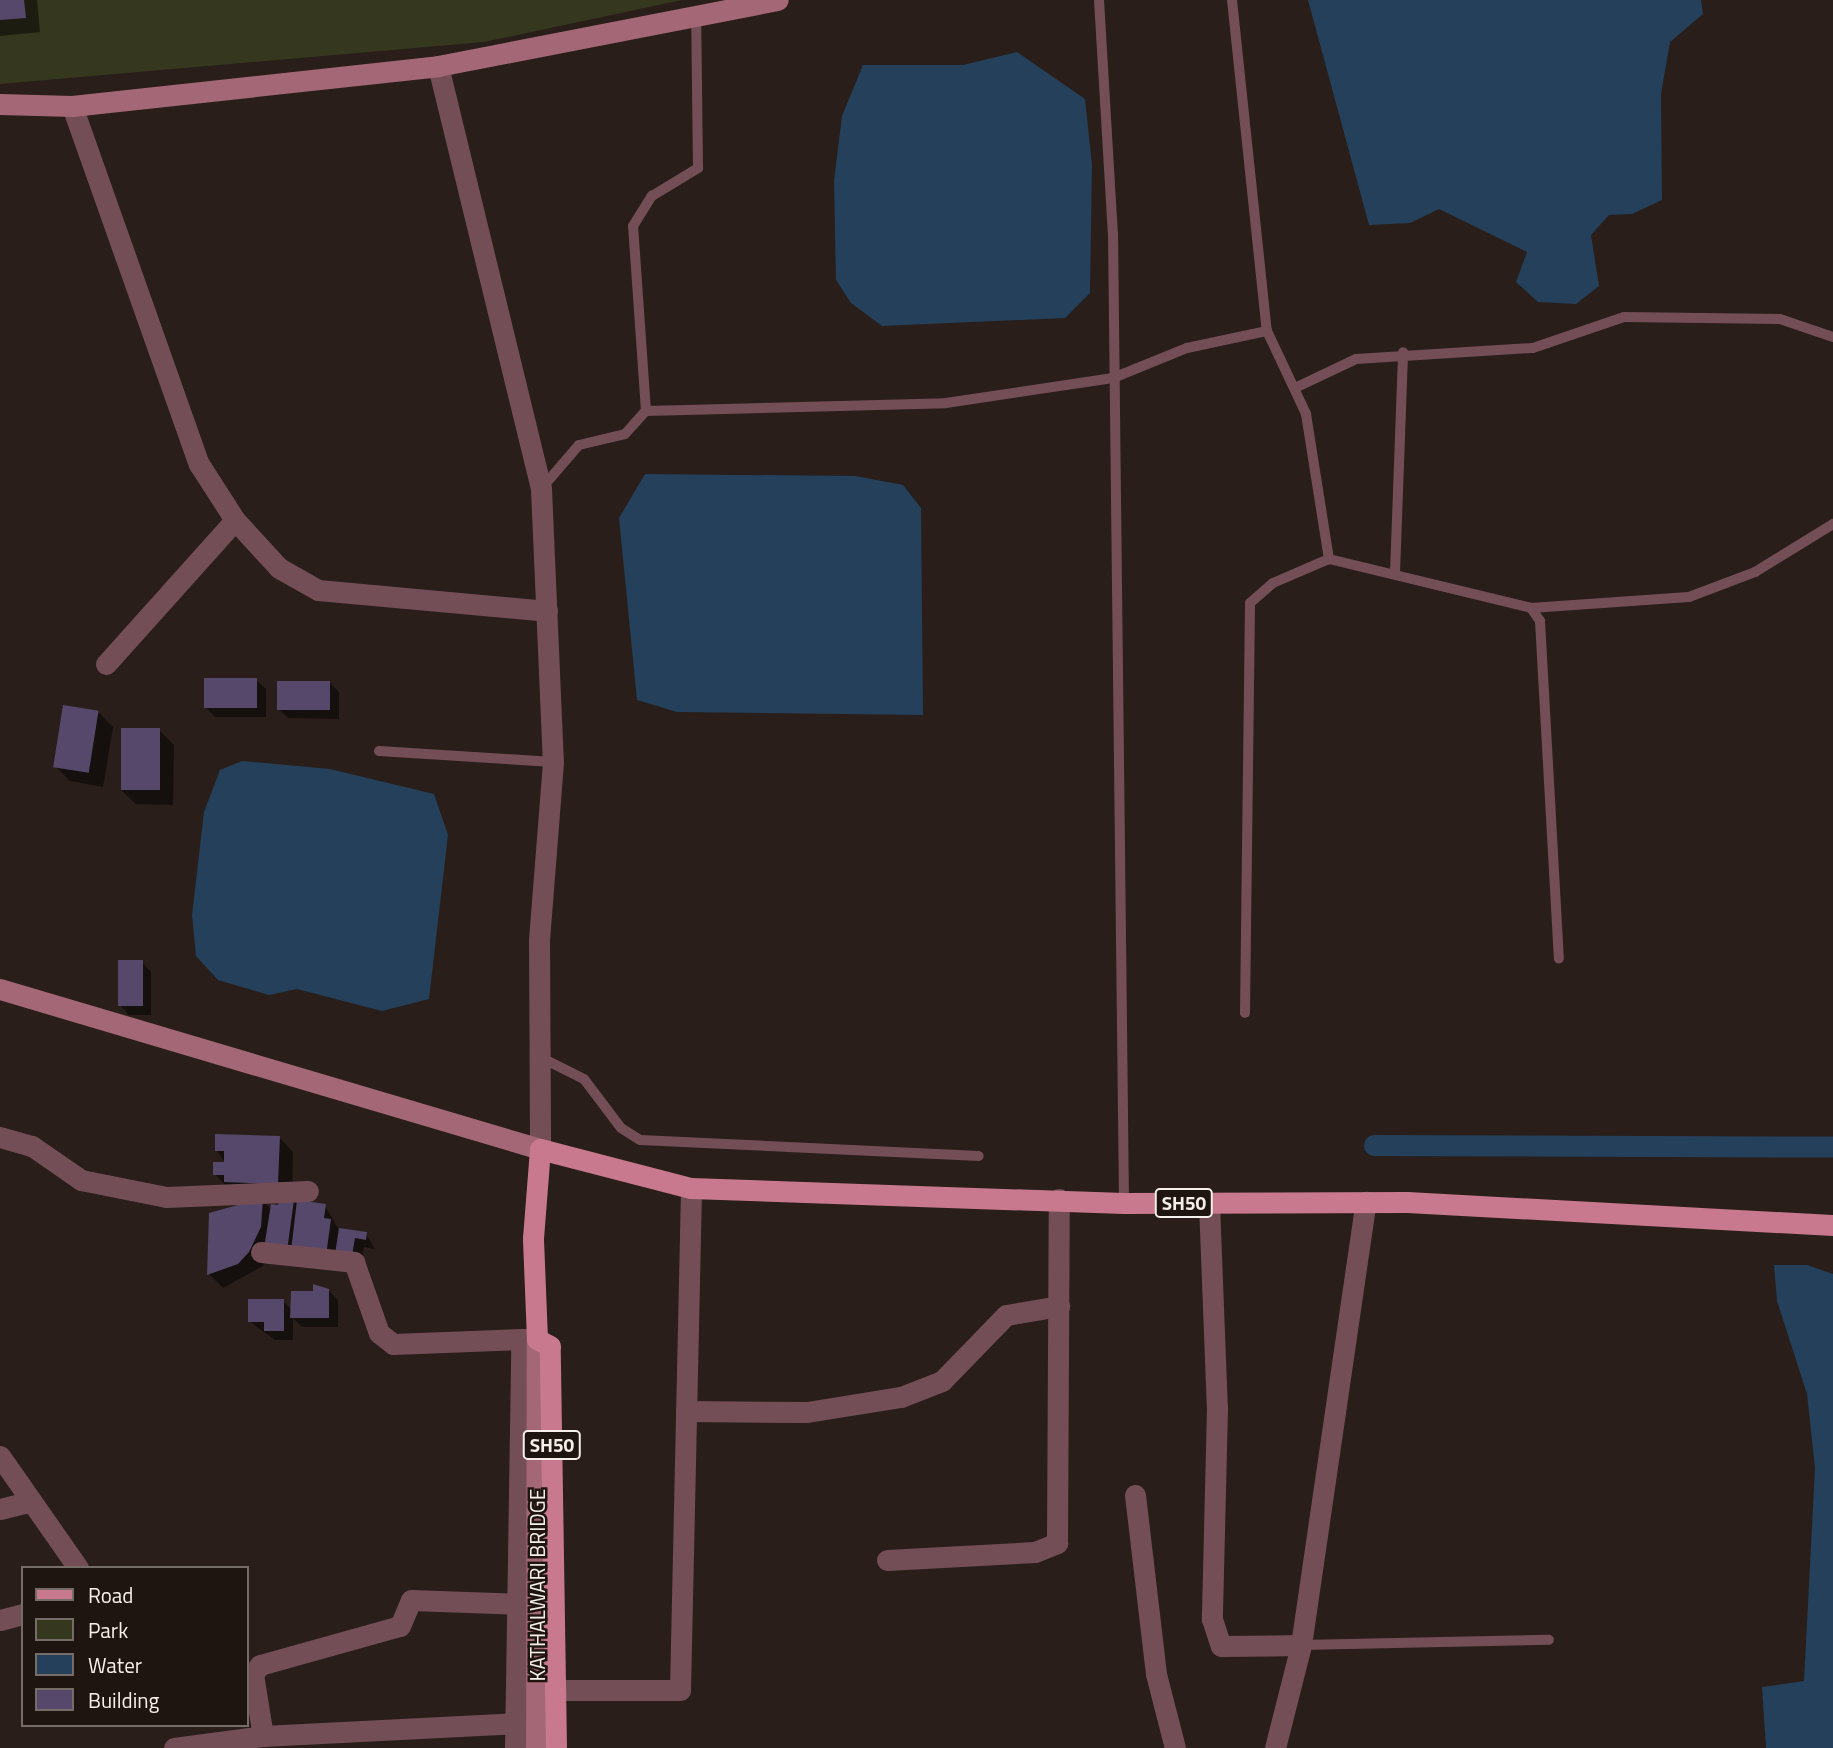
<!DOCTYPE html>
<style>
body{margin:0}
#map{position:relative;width:1833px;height:1748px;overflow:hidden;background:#291e19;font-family:"Titillium Web",sans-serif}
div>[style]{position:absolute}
.green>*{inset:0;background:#35381e}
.water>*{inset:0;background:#24405b}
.shadow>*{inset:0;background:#0007}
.canal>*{height:21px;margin:-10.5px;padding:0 10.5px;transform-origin:10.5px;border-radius:10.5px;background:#24405b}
.building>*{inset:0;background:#55486b;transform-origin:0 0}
.lane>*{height:10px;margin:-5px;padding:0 5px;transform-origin:5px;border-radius:5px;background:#744e57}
.street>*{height:21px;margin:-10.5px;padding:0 10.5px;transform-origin:10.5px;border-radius:10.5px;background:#744e57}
.secondary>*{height:21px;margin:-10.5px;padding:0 10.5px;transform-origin:10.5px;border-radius:10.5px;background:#a36775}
.primary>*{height:21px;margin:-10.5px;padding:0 10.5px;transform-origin:10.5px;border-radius:10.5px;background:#c8798d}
span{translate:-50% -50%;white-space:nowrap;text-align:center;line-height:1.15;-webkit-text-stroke:5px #1f1510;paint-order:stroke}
.shield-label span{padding:2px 5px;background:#1f1510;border:2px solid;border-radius:5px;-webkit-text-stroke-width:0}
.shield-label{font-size:19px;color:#f6eeeb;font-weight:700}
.street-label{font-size:21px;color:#f6eeeb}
.legend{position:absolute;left:21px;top:1566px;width:228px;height:161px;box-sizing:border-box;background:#1f1510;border:2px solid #756c68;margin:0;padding:9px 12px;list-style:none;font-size:21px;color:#f6eeeb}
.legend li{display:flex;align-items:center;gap:14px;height:35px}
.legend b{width:35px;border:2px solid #756c68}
</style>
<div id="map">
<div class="green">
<i style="clip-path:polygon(0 0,682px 0,484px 42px,0 84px)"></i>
</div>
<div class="water">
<i style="clip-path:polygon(1308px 0,1701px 0,1703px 14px,1670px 42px,1661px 94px,1662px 200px,1632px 214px,1609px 215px,1591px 235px,1599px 286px,1576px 304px,1538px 302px,1516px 282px,1527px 252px,1439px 209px,1410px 223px,1369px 225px)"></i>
<i style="clip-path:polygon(1017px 52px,1085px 99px,1092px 165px,1090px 293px,1065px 318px,882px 326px,851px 303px,836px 280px,834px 181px,842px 116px,863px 65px,963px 65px)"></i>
<i style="clip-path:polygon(645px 474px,855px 476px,903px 485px,921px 508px,923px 715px,677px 712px,637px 700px,619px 518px)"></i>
<i style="clip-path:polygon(242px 761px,330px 769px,434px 794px,448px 835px,429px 999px,382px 1011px,297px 989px,269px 995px,218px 980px,196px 956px,192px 915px,204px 812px,220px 770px)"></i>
<i style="clip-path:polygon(1774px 1265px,1807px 1265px,1833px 1274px,1833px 1748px,1766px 1748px,1762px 1687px,1804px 1681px,1815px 1468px,1807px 1394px,1777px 1301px)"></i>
</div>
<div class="shadow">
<i style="clip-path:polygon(0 0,37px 0,40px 32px,0 36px)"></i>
<i style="clip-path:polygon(256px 680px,266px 689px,266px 717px,215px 717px,206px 708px)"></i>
<i style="clip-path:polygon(330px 683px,339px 692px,339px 719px,288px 718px,278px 709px)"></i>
<i style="clip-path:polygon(98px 712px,113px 727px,103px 787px,70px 781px,55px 766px)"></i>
<i style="clip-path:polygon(159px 730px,174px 745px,173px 805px,136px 804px,121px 790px)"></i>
<i style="clip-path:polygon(142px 962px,151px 972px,151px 1015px,129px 1015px,120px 1005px)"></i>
<i style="clip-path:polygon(279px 1137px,293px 1152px,292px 1198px,229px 1189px,215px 1174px,226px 1164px,216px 1150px)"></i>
<i style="clip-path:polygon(262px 1200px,271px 1209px,294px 1202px,325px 1206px,339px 1230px,366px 1234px,375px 1249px,364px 1247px,361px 1264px,270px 1251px,263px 1266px,223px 1288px,209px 1274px)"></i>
<i style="clip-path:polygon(328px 1290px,338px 1300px,338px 1327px,302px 1327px,293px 1318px,293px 1340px,275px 1340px,249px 1321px,283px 1301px,292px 1310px)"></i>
</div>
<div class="canal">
<i style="left:1374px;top:1145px;width:459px;rotate:0.2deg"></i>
</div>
<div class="building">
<i style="clip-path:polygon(0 0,24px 0,26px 18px,0 20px)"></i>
<i style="left:204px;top:678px;width:53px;height:30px"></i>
<i style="left:277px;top:681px;width:53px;height:29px"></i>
<i style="left:63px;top:705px;width:36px;height:63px;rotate:9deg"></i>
<i style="left:121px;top:728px;width:39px;height:62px"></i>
<i style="left:118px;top:960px;width:25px;height:46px"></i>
<i style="clip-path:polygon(215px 1134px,280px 1136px,278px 1184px,224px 1182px,224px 1175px,213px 1175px,213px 1162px,224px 1162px,224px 1151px,215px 1151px)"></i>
<i style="clip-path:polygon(263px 1198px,261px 1227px,249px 1252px,238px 1264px,207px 1275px,209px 1213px)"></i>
<i style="clip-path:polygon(279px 1198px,294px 1200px,287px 1251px,264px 1248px,271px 1204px,278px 1205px)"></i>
<i style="clip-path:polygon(297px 1200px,326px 1204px,324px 1218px,331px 1219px,326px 1256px,291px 1251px)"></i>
<i style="clip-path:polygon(339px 1228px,367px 1232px,366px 1240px,355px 1238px,352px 1256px,335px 1254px)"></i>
<i style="clip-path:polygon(313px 1284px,329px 1289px,329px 1318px,290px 1318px,291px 1291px,313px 1291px)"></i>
<i style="clip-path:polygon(248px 1299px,284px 1299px,284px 1331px,264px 1331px,264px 1322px,248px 1322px)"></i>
</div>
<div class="lane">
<i style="left:1099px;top:0;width:233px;rotate:86.6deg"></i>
<i style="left:1113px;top:233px;width:970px;rotate:89.35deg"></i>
<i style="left:1232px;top:0;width:333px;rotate:84deg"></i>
<i style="left:1267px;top:331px;width:92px;rotate:64.8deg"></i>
<i style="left:1306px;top:414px;width:147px;rotate:81deg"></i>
<i style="left:1329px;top:559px;width:208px;rotate:13.6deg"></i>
<i style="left:1531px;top:608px;width:16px;rotate:55deg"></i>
<i style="left:1540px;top:621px;width:338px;rotate:86.8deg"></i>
<i style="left:1297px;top:387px;width:65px;rotate:-25.4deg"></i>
<i style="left:1356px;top:359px;width:177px;rotate:-3.6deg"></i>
<i style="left:1533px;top:348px;width:96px;rotate:-18.8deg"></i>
<i style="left:1624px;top:317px;width:156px;rotate:0.7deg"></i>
<i style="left:1780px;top:319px;width:56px;rotate:18.8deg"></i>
<i style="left:646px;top:411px;width:185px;rotate:-94deg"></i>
<i style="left:633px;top:226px;width:36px;rotate:-58deg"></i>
<i style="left:652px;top:196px;width:54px;rotate:-31.3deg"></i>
<i style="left:698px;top:168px;width:155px;rotate:-90.7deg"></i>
<i style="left:541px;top:489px;width:58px;rotate:-49.2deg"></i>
<i style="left:579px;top:445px;width:47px;rotate:-13.4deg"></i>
<i style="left:625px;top:434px;width:31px;rotate:-48deg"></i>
<i style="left:646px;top:411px;width:300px;rotate:-1.5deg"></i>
<i style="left:946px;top:403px;width:169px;rotate:-8.5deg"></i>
<i style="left:1113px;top:378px;width:80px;rotate:-22.1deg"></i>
<i style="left:1187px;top:348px;width:82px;rotate:-12deg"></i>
<i style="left:1395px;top:573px;width:221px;rotate:-87.9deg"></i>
<i style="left:1531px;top:608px;width:158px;rotate:-4deg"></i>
<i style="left:1689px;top:597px;width:71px;rotate:-20.7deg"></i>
<i style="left:1755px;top:572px;width:92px;rotate:-31.6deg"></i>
<i style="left:379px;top:751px;width:174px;rotate:3.6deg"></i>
<i style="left:1245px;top:1013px;width:410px;rotate:-89.3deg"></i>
<i style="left:1250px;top:603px;width:30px;rotate:-41deg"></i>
<i style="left:1273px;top:583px;width:61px;rotate:-23.2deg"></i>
<i style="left:540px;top:1057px;width:49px;rotate:26.6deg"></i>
<i style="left:584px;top:1079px;width:61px;rotate:52.9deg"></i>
<i style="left:621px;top:1128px;width:22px;rotate:32deg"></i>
<i style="left:640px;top:1140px;width:339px;rotate:2.7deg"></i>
<i style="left:1301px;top:1645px;width:248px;rotate:-1.2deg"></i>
</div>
<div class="street">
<i style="left:438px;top:66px;width:435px;rotate:76.3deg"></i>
<i style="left:541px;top:489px;width:273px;rotate:87.5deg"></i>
<i style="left:553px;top:762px;width:179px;rotate:94.5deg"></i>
<i style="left:539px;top:940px;width:209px;rotate:89.7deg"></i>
<i style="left:72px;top:106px;width:380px;rotate:70.5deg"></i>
<i style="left:199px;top:464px;width:67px;rotate:57.3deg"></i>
<i style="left:235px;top:520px;width:65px;rotate:47.5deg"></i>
<i style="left:279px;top:568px;width:45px;rotate:29.4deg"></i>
<i style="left:318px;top:590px;width:230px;rotate:5.2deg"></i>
<i style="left:106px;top:664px;width:193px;rotate:-48.1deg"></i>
<i style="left:0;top:1137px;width:33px;rotate:16deg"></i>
<i style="left:32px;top:1146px;width:60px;rotate:34.8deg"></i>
<i style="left:81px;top:1180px;width:87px;rotate:11.3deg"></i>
<i style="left:166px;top:1197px;width:142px;rotate:-2.4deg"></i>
<i style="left:1209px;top:1203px;width:205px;rotate:87.8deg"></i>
<i style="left:1217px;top:1408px;width:211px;rotate:91.4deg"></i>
<i style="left:1212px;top:1619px;width:28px;rotate:72deg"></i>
<i style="left:1221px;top:1646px;width:80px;rotate:-0.7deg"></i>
<i style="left:261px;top:1252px;width:94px;rotate:6.1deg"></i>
<i style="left:354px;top:1262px;width:75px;rotate:70.6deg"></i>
<i style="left:379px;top:1333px;width:18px;rotate:38deg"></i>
<i style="left:393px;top:1344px;width:129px;rotate:-2.2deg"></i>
<i style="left:686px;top:1411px;width:121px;rotate:0.5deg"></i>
<i style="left:807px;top:1412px;width:95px;rotate:-9.1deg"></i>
<i style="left:901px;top:1397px;width:44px;rotate:-21.3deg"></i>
<i style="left:942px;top:1381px;width:92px;rotate:-45.9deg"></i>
<i style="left:1006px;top:1315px;width:54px;rotate:-9.6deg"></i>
<i style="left:0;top:1456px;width:136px;rotate:55.1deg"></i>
<i style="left:1135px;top:1495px;width:180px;rotate:83.3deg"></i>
<i style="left:1156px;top:1674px;width:76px;rotate:75.6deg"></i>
<i style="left:0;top:1509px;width:32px;rotate:-14deg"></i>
<i style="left:887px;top:1560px;width:148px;rotate:-3.1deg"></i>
<i style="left:1035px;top:1552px;width:24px;rotate:-22deg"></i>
<i style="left:1057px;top:1543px;width:344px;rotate:-89.7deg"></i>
<i style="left:0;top:1620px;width:24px;rotate:-15deg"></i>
<i style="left:556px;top:1690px;width:124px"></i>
<i style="left:680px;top:1690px;width:502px;rotate:-88.74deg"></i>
<i style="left:263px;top:1736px;width:63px;rotate:-99.2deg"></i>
<i style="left:253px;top:1674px;width:11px;rotate:-52deg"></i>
<i style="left:260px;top:1665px;width:145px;rotate:-15.6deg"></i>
<i style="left:400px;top:1626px;width:28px;rotate:-67deg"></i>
<i style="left:411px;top:1600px;width:109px;rotate:2.1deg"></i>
<i style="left:174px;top:1748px;width:90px;rotate:-7.7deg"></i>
<i style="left:263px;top:1736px;width:253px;rotate:-2.9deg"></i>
<i style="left:515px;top:1748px;width:400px;rotate:-89.1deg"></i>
<i style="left:521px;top:1348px;width:9px;rotate:-84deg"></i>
<i style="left:522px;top:1339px;width:15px"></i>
<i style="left:1275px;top:1748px;width:106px;rotate:-75.8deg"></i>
<i style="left:1301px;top:1645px;width:448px;rotate:-81.7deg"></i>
</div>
<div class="secondary">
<i style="left:0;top:104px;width:72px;rotate:1.6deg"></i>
<i style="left:72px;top:106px;width:368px;rotate:-6.2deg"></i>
<i style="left:438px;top:66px;width:346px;rotate:-11deg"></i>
<i style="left:0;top:989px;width:563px;rotate:16.5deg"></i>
<i style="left:536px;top:1748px;width:409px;rotate:-89.9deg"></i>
</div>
<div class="primary">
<i style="left:556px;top:1748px;width:402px;rotate:-90.9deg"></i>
<i style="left:550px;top:1346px;width:15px;rotate:-152deg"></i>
<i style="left:537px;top:1339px;width:101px;rotate:-92.3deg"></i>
<i style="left:533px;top:1238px;width:89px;rotate:-85.5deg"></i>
<i style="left:540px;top:1149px;width:156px;rotate:14.5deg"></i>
<i style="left:691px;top:1188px;width:433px;rotate:2deg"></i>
<i style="left:1124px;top:1203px;width:283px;rotate:-0.2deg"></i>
<i style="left:1407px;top:1202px;width:427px;rotate:3.1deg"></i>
</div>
<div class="shield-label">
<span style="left:1184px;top:1203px">SH50</span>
<span style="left:552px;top:1445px">SH50</span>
</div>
<div class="street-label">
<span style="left:537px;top:1585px;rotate:-90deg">KATHALWARI BRIDGE</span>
</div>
<ul class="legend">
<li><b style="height:9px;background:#c8798d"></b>Road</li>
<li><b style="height:19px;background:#35381e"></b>Park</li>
<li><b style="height:19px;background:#24405b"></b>Water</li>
<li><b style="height:19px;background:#55486b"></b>Building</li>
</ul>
</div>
